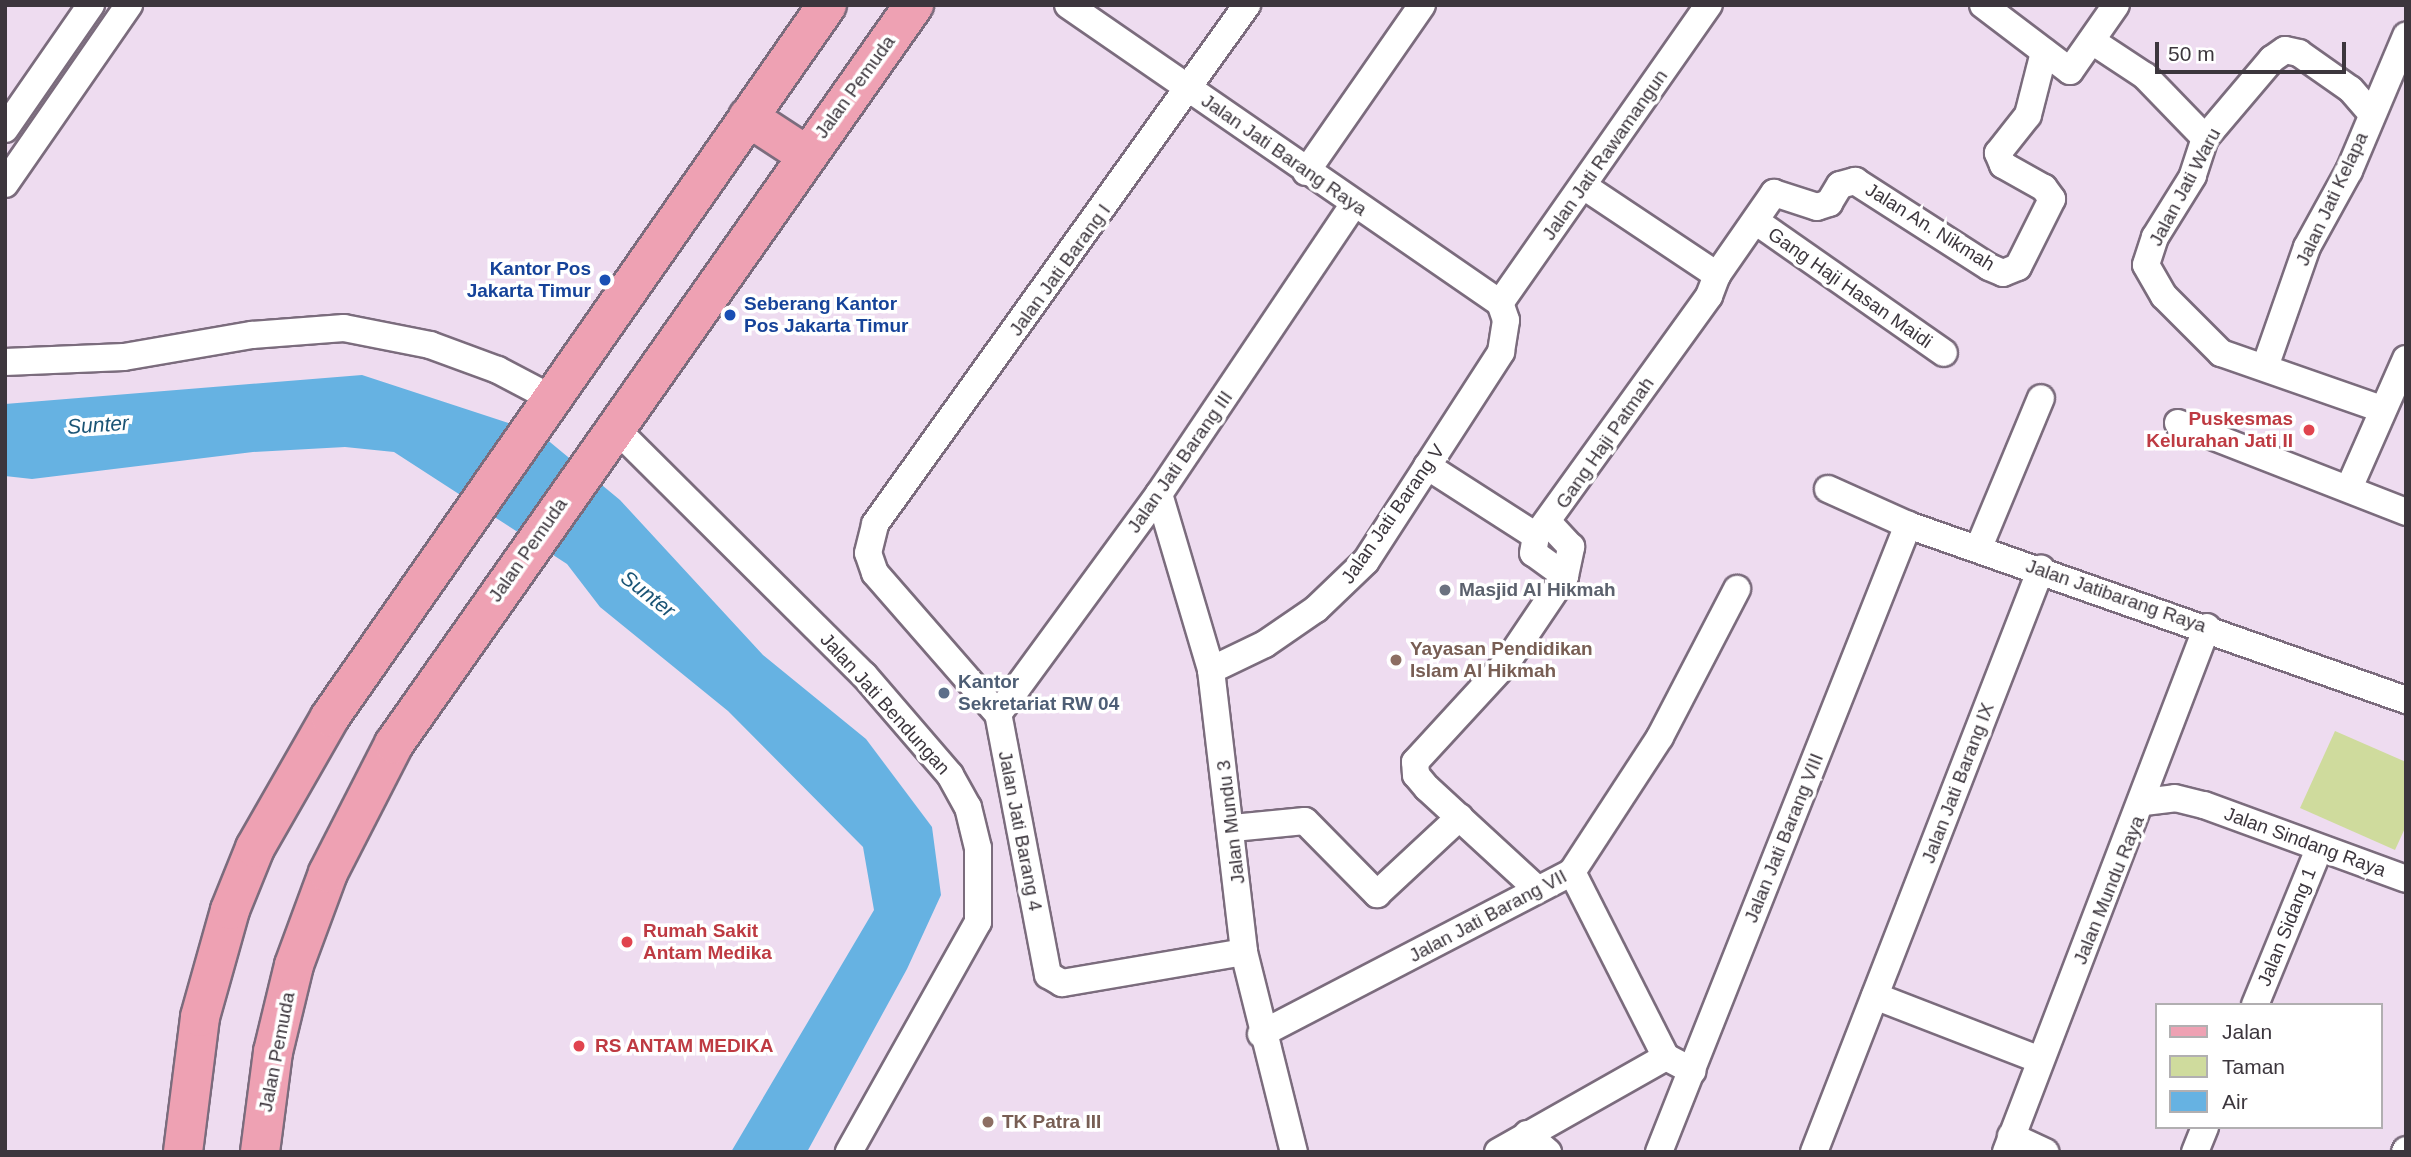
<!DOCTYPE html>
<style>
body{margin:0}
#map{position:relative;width:2411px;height:1157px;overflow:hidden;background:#eedcf0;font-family:Helvetica,sans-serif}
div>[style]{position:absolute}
.green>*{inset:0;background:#cfdb9d}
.water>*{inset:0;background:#66b2e2}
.roads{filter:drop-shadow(2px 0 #7b6c7d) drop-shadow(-2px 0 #7b6c7d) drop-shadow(0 2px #7b6c7d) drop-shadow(0 -2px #7b6c7d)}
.minor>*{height:26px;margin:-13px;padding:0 13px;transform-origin:13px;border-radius:13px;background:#fff}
.primary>*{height:38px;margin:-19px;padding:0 19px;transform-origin:19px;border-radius:19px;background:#eea1b3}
.dots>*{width:19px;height:19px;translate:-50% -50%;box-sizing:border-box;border:4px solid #fff;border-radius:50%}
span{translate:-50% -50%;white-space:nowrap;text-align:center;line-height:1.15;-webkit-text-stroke:7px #fff;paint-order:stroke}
.street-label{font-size:19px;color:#3c363d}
.transit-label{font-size:19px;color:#164399;font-weight:700}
.right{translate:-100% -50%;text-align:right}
.left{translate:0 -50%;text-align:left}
.health-label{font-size:19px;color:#be3a42;font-weight:700}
.worship-label{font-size:19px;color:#5b616d;font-weight:700}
.education-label{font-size:19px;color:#785e54;font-weight:700}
.service-label{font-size:19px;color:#4e5e75;font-weight:700}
.water-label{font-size:21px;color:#1a5475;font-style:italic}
.frame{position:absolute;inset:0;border:7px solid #3c363d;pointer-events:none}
.legend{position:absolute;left:2155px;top:1003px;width:228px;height:126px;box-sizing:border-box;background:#fff;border:2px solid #b1afb1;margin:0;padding:9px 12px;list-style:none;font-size:21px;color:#3c363d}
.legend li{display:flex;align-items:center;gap:14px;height:35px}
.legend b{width:35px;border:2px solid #b1afb1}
.scale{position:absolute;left:2155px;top:42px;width:191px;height:32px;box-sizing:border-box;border:4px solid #3c363d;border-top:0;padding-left:9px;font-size:21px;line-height:24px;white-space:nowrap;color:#3c363d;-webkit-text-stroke:5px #fff;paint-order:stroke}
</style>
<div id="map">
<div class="green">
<i style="clip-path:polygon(2335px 731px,2406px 762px,2406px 826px,2395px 850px,2300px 808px)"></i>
</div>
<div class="water">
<i style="clip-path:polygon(362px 375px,539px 433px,620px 500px,763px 655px,866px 739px,932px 827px,941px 895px,907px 969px,807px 1152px,731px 1152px,874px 910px,863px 847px,728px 711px,600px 607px,567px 564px,394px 452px,345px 447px,253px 452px,32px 479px,5px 476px,5px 404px)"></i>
</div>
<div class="roads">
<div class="minor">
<i style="left:1068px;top:5px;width:525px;rotate:34.6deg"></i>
<i style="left:1983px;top:5px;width:109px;rotate:37.2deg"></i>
<i style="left:2070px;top:71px;width:80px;rotate:-55.1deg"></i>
<i style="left:2092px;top:41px;width:64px;rotate:33.4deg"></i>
<i style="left:2145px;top:76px;width:86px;rotate:45.9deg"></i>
<i style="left:2372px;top:114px;width:33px;rotate:-131deg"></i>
<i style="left:2350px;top:89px;width:62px;rotate:-144.8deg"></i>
<i style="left:2299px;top:53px;width:14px;rotate:-168deg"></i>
<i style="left:2285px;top:50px;width:16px;rotate:145deg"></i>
<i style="left:2272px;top:59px;width:104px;rotate:130.3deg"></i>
<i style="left:2205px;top:138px;width:40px;rotate:108deg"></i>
<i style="left:2193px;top:176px;width:72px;rotate:121.9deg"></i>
<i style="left:2155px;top:237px;width:29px;rotate:108deg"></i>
<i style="left:2146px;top:265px;width:36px;rotate:60deg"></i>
<i style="left:2164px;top:296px;width:81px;rotate:45deg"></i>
<i style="left:2221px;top:353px;width:170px;rotate:19.2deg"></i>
<i style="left:5px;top:129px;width:151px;rotate:-55.3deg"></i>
<i style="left:1306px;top:172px;width:203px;rotate:-55.2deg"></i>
<i style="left:5px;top:184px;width:218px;rotate:-55.3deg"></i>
<i style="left:1585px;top:187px;width:159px;rotate:33.7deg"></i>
<i style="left:1757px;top:222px;width:228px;rotate:35deg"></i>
<i style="left:1500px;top:303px;width:364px;rotate:-55deg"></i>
<i style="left:5px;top:362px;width:119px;rotate:-2.4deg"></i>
<i style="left:124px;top:357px;width:130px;rotate:-9.8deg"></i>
<i style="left:252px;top:335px;width:92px;rotate:-4.4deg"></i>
<i style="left:344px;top:328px;width:88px;rotate:11.2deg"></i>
<i style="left:430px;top:345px;width:72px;rotate:20.2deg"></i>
<i style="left:498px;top:370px;width:60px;rotate:27.8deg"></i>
<i style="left:2265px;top:367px;width:127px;rotate:-70.7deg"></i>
<i style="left:2307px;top:247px;width:87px;rotate:-61.1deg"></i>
<i style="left:2349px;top:171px;width:147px;rotate:-67.1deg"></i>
<i style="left:2178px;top:423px;width:245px;rotate:21.3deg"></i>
<i style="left:614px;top:427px;width:352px;rotate:44.8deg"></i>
<i style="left:864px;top:675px;width:132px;rotate:49.3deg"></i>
<i style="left:950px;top:775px;width:37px;rotate:61deg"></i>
<i style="left:968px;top:807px;width:42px;rotate:76.3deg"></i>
<i style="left:978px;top:848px;width:74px;rotate:90deg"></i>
<i style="left:978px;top:922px;width:264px;rotate:119.3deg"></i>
<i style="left:1427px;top:466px;width:130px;rotate:32.7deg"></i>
<i style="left:2349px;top:488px;width:141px;rotate:-66.2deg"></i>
<i style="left:1828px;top:489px;width:88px;rotate:24.2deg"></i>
<i style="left:1908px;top:525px;width:528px;rotate:19.36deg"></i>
<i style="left:1159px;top:494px;width:184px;rotate:73.5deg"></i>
<i style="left:1211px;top:670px;width:284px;rotate:83.3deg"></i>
<i style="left:1244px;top:952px;width:206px;rotate:76deg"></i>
<i style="left:1979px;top:547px;width:161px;rotate:-67.4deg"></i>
<i style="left:1565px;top:576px;width:39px;rotate:-144deg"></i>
<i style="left:1533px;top:553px;width:17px;rotate:-80deg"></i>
<i style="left:1536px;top:536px;width:296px;rotate:-54.2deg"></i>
<i style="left:1709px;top:296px;width:22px;rotate:-69deg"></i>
<i style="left:1717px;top:275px;width:100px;rotate:-55.2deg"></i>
<i style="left:1774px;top:193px;width:45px;rotate:18deg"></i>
<i style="left:1817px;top:207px;width:13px;rotate:-18deg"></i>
<i style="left:1829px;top:203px;width:21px;rotate:-59deg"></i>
<i style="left:1840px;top:185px;width:16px;rotate:-15deg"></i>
<i style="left:1855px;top:181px;width:159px;rotate:32.7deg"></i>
<i style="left:1989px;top:267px;width:15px;rotate:23deg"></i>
<i style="left:2003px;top:273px;width:16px;rotate:-22deg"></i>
<i style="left:2018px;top:267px;width:76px;rotate:-63.4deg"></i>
<i style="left:2052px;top:199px;width:14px;rotate:-126deg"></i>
<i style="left:2044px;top:188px;width:47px;rotate:-150.7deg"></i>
<i style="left:2003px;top:165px;width:13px;rotate:-113deg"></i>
<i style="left:1998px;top:153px;width:48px;rotate:-51.7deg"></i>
<i style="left:2028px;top:115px;width:65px;rotate:-75.7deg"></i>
<i style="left:1211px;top:670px;width:60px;rotate:-25.7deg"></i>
<i style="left:1265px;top:644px;width:62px;rotate:-34.5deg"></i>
<i style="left:1316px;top:609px;width:69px;rotate:-43.8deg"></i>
<i style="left:1366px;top:561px;width:249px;rotate:-57.1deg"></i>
<i style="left:1501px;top:352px;width:32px;rotate:-81deg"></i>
<i style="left:1506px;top:320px;width:18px;rotate:-109deg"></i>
<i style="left:998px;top:714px;width:273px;rotate:-53.8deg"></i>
<i style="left:1159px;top:494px;width:349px;rotate:-56.1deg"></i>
<i style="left:2144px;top:802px;width:31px;rotate:-7deg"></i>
<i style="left:2175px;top:798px;width:30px;rotate:14deg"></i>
<i style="left:2204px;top:805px;width:215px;rotate:20.1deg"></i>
<i style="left:1233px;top:828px;width:72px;rotate:-5.6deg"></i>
<i style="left:1305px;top:821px;width:103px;rotate:45.4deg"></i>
<i style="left:1377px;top:894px;width:113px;rotate:-42.9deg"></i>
<i style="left:1572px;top:872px;width:208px;rotate:63.1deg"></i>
<i style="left:1537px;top:889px;width:149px;rotate:-137.4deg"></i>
<i style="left:1427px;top:788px;width:17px;rotate:-130deg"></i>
<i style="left:1416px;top:775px;width:13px;rotate:-94deg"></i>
<i style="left:1415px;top:762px;width:136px;rotate:-47.4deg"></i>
<i style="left:1507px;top:662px;width:104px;rotate:-56deg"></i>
<i style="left:1565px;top:576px;width:30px;rotate:-78deg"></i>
<i style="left:1571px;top:547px;width:34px;rotate:-133deg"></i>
<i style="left:1244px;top:952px;width:185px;rotate:170.3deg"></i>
<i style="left:1062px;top:983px;width:16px;rotate:-150deg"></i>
<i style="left:1048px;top:975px;width:266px;rotate:-100.8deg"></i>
<i style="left:998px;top:714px;width:187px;rotate:-131.1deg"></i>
<i style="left:875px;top:573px;width:21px;rotate:-109deg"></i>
<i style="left:868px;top:553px;width:30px;rotate:-76deg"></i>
<i style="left:875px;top:524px;width:639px;rotate:-54.37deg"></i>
<i style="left:1875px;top:996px;width:177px;rotate:21.2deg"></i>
<i style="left:2255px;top:1005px;width:169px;rotate:-67.7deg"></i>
<i style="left:1261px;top:1034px;width:351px;rotate:-27.5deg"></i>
<i style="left:1572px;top:872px;width:161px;rotate:-56.9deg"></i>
<i style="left:1660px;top:737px;width:167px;rotate:-62.5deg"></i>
<i style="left:1527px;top:1134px;width:28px;rotate:41deg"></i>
<i style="left:2011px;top:1136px;width:38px;rotate:25deg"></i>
<i style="left:1498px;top:1152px;width:193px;rotate:-29.5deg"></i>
<i style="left:1666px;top:1057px;width:30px;rotate:28deg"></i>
<i style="left:1659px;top:1152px;width:675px;rotate:-68.34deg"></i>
<i style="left:1814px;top:1152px;width:626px;rotate:-68.73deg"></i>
<i style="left:2006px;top:1152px;width:562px;rotate:-69.05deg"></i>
<i style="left:2195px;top:1152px;width:27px;rotate:-68deg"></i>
<i style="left:2405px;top:1152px;width:2px;rotate:-63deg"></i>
</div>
<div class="primary">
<i style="left:748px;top:117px;width:69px;rotate:33.2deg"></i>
<i style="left:183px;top:1152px;width:136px;rotate:-82.8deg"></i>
<i style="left:200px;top:1017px;width:111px;rotate:-74.3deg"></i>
<i style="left:230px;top:910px;width:67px;rotate:-68deg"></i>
<i style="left:255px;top:848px;width:151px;rotate:-60.2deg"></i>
<i style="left:330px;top:717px;width:868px;rotate:-55.08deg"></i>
<i style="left:260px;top:1152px;width:101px;rotate:-82.6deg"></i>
<i style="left:273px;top:1052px;width:89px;rotate:-76.4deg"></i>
<i style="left:294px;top:965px;width:98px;rotate:-69.7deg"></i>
<i style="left:328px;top:873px;width:145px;rotate:-62.9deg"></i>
<i style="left:394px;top:744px;width:904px;rotate:-54.87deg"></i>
</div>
</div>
<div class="dots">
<i style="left:605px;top:280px;background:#1a4fb4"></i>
<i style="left:730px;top:315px;background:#1a4fb4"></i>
<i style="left:2309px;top:430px;background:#e0444e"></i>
<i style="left:1445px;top:590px;background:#6b7280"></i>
<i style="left:1396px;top:660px;background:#8d6e63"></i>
<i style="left:944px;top:693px;background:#5c6f8a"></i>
<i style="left:627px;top:942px;background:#e0444e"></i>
<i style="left:579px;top:1046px;background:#e0444e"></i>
<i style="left:988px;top:1122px;background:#8d6e63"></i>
</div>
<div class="street-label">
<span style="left:855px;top:87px;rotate:-54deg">Jalan Pemuda</span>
<span style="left:1284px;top:155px;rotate:35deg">Jalan Jati Barang Raya</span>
<span style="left:1605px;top:155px;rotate:-55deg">Jalan Jati Rawamangun</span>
<span style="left:2185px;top:187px;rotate:-62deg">Jalan Jati Waru</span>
<span style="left:2332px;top:199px;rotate:-65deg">Jalan Jati Kelapa</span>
<span style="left:1930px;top:227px;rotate:32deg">Jalan An. Nikmah</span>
<span style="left:1060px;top:270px;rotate:-54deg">Jalan Jati Barang I</span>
<span style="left:1850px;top:288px;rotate:35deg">Gang Haji Hasan Maidi</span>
<span style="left:1605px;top:443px;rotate:-55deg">Gang Haji Patmah</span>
<span style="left:1180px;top:462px;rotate:-55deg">Jalan Jati Barang III</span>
<span style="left:1393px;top:514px;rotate:-55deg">Jalan Jati Barang V</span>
<span style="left:528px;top:550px;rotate:-55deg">Jalan Pemuda</span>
<span style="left:2116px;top:596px;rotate:19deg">Jalan Jatibarang Raya</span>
<span style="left:885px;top:704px;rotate:48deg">Jalan Jati Bendungan</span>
<span style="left:1958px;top:783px;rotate:-69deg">Jalan Jati Barang IX</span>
<span style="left:1231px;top:822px;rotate:-97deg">Jalan Mundu 3</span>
<span style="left:1020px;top:831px;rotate:79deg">Jalan Jati Barang 4</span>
<span style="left:1784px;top:838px;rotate:-68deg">Jalan Jati Barang VIII</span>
<span style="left:2305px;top:842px;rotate:20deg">Jalan Sindang Raya</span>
<span style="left:2109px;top:890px;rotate:-68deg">Jalan Mundu Raya</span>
<span style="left:1488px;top:916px;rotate:-28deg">Jalan Jati Barang VII</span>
<span style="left:2287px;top:927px;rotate:-68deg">Jalan Sidang 1</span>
<span style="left:277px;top:1052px;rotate:-79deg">Jalan Pemuda</span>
</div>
<div class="transit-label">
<span class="right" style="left:591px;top:280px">Kantor Pos<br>Jakarta Timur</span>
<span class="left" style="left:744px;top:315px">Seberang Kantor<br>Pos Jakarta Timur</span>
</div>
<div class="health-label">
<span class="right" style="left:2293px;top:430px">Puskesmas<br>Kelurahan Jati II</span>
<span class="left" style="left:643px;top:942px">Rumah Sakit<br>Antam Medika</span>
<span class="left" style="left:595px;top:1046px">RS ANTAM MEDIKA</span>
</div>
<div class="worship-label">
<span class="left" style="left:1459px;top:590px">Masjid Al Hikmah</span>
</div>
<div class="education-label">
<span class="left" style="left:1410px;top:660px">Yayasan Pendidikan<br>Islam Al Hikmah</span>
<span class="left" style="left:1002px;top:1122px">TK Patra III</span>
</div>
<div class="service-label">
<span class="left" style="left:958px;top:693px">Kantor<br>Sekretariat RW 04</span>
</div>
<div class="water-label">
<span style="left:98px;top:425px;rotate:-4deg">Sunter</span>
<span style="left:648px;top:594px;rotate:38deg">Sunter</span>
</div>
<div class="frame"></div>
<ul class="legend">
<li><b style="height:9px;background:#eea1b3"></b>Jalan</li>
<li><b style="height:19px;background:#cfdb9d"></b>Taman</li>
<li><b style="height:19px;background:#66b2e2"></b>Air</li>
</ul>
<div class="scale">50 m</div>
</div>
